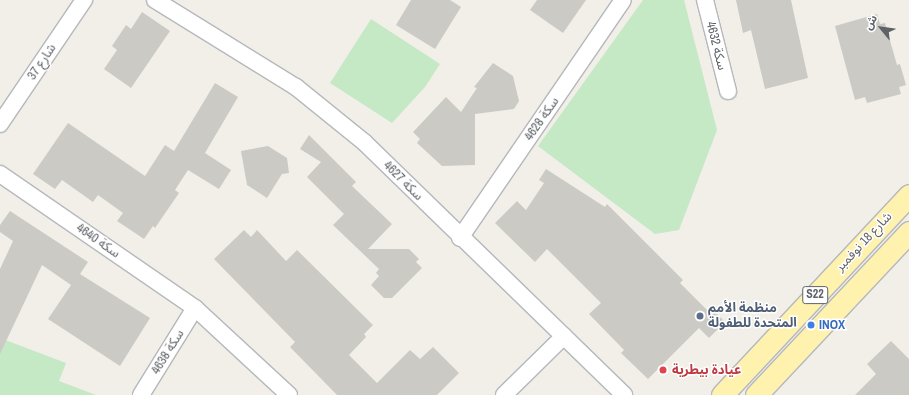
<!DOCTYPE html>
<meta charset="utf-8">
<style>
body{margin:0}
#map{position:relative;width:909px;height:395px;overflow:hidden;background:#f1efe8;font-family:"Archivo Narrow","Noto Sans Arabic",sans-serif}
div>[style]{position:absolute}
.green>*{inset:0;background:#c5e8c5}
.building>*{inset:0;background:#cccac5}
.roads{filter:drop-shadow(1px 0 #b5b8bc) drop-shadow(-1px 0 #b5b8bc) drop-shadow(0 1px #b5b8bc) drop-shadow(0 -1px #b5b8bc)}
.minor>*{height:16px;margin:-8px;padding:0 8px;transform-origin:8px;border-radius:8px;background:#fff}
.major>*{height:21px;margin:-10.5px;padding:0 10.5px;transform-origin:10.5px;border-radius:10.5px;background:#fff2af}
.dots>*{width:11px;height:11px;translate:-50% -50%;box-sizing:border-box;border:2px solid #fff;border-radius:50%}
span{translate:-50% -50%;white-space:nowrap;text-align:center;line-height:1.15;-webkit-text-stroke:3px #fff;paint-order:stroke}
.shield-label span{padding:1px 3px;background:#fff;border:1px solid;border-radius:3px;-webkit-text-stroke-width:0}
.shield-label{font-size:12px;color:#5f6368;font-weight:700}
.street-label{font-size:13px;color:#5f6368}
.service-label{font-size:13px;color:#4e5e75;font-weight:700}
.left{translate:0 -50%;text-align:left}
.shop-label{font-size:13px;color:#366cbe;font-weight:700}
.health-label{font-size:13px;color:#be3a42;font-weight:700}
.north{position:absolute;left:861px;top:8px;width:40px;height:40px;-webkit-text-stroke:3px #fff;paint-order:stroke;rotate:299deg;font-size:11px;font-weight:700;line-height:16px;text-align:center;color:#5f6368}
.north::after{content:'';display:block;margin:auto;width:14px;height:18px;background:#5f6368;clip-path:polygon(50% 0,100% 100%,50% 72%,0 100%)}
</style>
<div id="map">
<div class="green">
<i style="clip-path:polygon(643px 0,684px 0,717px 130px,679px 230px,655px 234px,538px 146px)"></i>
<i style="clip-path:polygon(371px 19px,440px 64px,425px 87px,392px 123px,330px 83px)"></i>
<i style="clip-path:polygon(0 338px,66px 363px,59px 381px,96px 395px,0 395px)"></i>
</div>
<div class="building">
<i style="clip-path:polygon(411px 0,450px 0,461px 7px,435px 49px,396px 25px)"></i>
<i style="clip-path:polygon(537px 0,586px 0,563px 33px,530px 10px)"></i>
<i style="clip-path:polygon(736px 0,791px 0,808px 78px,765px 89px,751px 30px,743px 33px)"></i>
<i style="clip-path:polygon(142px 12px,170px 31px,131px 88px,104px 69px,117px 50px,112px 46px,126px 25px,131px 29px)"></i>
<i style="clip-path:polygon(877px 14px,880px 24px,885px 23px,897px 65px,900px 64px,906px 85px,899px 87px,901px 94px,867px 103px,865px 97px,855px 100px,835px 26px)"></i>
<i style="clip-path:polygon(493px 63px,513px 76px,519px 101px,514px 109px,475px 114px,475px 165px,442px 166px,417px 143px,420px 139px,413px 132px,446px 97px,461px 112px,477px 88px,474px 87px)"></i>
<i style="clip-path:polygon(215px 83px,238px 97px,205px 153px,231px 170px,219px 189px,188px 170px,175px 190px,179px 193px,155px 228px,153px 226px,144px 239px,117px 221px,123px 213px,98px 195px,93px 202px,62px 180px,55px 189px,33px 174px,68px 123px,145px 176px,165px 145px,174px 151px)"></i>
<i style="clip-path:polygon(309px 135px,356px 182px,352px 186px,392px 224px,368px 249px,409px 249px,419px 259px,416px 262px,422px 268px,392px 298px,384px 298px,371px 285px,379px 276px,376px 273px,379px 269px,333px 225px,344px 214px,307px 177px,321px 162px,300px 149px)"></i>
<i style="clip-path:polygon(268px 146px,287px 158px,289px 173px,282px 174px,267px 198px,247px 185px,241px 151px)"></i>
<i style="clip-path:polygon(546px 169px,605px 207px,607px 204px,683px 280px,680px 283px,712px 315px,715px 312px,725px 322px,709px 338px,699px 328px,648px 379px,621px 353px,624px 350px,589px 314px,601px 303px,547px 249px,535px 262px,495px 223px,517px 201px,526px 210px,544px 183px,539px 180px)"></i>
<i style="clip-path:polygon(10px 211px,88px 262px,80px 274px,150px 318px,120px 366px,48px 319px,71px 285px,42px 265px,0 354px,0 269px,13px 241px,0 232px,0 225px)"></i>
<i style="clip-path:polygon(244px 230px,251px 237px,257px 230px,286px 261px,297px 250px,373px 325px,364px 334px,366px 337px,349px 355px,377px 383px,410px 350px,420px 359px,433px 347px,459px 373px,437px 395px,337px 395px,290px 347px,295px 342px,214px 259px)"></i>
<i style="clip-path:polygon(891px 341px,909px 359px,909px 395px,855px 395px,876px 374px,867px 364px)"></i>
</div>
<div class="roads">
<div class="minor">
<i style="left:155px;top:0;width:166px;rotate:31.7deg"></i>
<i style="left:296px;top:87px;width:87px;rotate:39deg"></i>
<i style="left:364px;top:142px;width:363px;rotate:44.2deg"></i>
<i style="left:705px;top:0;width:94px;rotate:75.8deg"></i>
<i style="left:0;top:124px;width:150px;rotate:-55.9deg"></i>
<i style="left:0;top:174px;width:237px;rotate:34.5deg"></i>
<i style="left:195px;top:308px;width:128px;rotate:42.8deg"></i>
<i style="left:460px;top:238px;width:288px;rotate:-55.6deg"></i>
<i style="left:141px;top:395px;width:102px;rotate:-58.2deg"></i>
<i style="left:504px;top:395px;width:84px;rotate:-44.5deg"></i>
</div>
<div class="major">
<i style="left:722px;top:395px;width:274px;rotate:-46.9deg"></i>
<i style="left:756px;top:395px;width:224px;rotate:-46.8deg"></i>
</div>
</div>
<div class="dots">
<i style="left:700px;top:316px;background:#5c6f8a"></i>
<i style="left:811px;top:325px;background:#3f7fe0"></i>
<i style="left:663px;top:370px;background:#e0444e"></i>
</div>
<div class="shield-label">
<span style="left:815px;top:295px">S22</span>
</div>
<div class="street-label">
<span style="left:716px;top:46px;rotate:76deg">سكة 4632</span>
<span style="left:42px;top:62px;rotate:-56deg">شارع 37</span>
<span style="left:542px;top:119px;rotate:-55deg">سكة 4628</span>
<span style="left:403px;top:181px;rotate:45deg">سكة 4627</span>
<span style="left:98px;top:241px;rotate:35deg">سكة 4640</span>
<span style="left:864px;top:242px;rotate:-47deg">شارع 18 نوفمبر</span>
<span style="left:168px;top:352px;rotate:-58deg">سكة 4638</span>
</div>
<div class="service-label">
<span class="left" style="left:708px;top:316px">منظمة الأمم<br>المتحدة للطفولة</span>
</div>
<div class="shop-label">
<span class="left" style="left:819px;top:325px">INOX</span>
</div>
<div class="health-label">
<span class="left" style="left:672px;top:370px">عيادة بيطرية</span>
</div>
<div class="north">ش</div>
</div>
